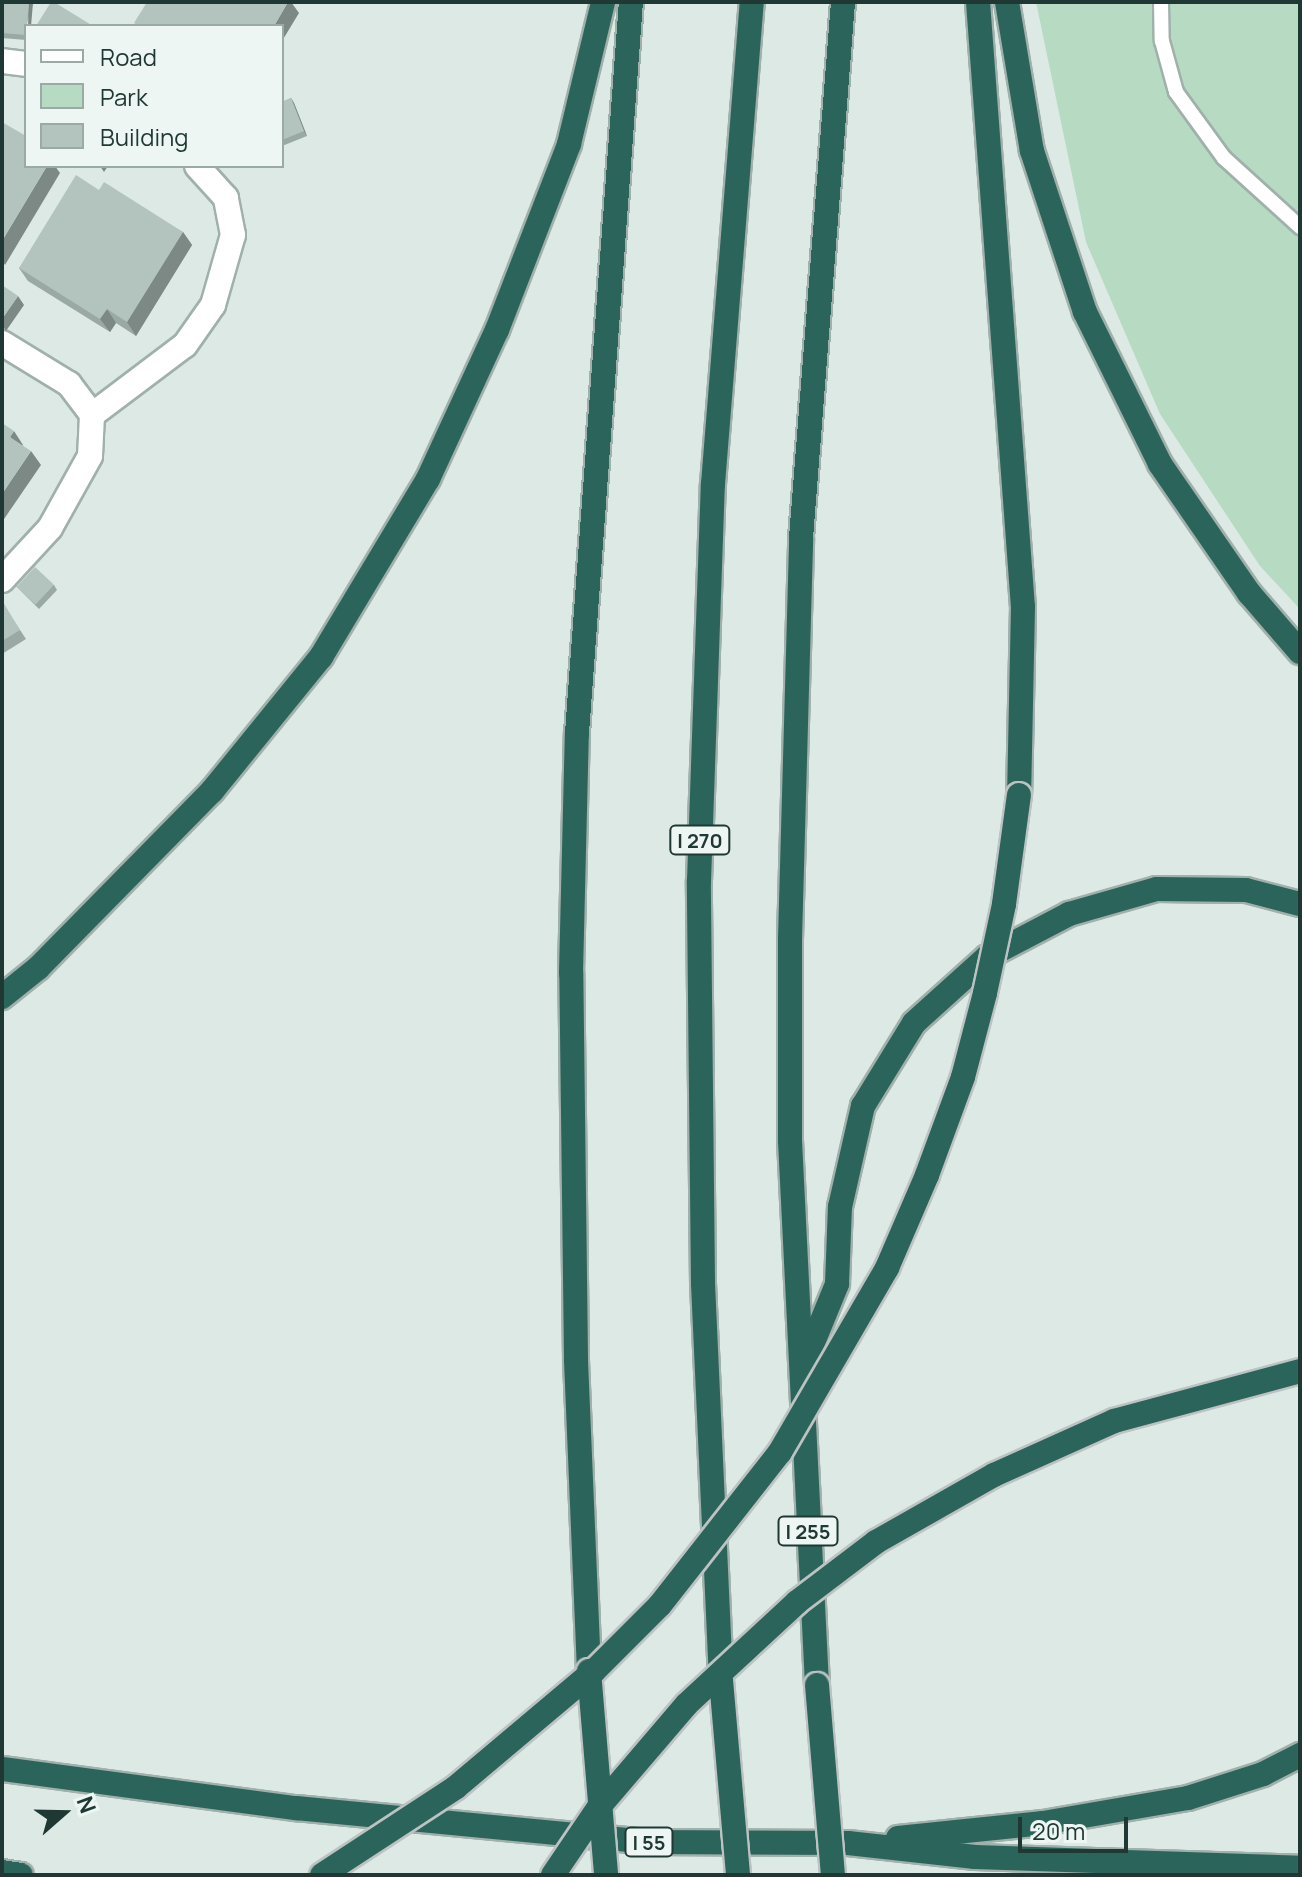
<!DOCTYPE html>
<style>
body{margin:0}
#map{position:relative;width:1302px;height:1877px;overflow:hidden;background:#dde9e4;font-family:Manrope,sans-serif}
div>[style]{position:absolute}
.green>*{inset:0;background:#b6dbc2}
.roads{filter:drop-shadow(2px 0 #a0b0ab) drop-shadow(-2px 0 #a0b0ab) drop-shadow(0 2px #a0b0ab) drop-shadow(0 -2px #a0b0ab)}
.service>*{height:14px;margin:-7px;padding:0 7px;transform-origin:7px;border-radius:7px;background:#fff}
.minor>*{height:24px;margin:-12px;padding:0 12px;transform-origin:12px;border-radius:12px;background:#fff}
.motorway>*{height:24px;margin:-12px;padding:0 12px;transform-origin:12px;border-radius:12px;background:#2b645b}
.bridges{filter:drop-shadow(2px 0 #bcc3c2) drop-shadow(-2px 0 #bcc3c2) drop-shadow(0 2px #bcc3c2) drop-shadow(0 -2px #bcc3c2)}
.motorway-bridge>*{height:24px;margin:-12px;padding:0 12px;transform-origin:12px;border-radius:12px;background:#2b645b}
.wall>*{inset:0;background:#9aa9a3}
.shaded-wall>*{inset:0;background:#7d8985}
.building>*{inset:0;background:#b3c4be;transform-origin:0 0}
span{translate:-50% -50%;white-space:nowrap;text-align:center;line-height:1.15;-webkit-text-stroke:8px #edf6f2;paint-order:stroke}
.shield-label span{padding:2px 6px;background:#edf6f2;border:2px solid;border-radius:6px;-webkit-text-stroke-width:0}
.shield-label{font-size:20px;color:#1f3833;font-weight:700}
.frame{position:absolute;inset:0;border:4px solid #1f3833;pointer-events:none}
.legend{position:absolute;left:24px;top:24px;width:260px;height:144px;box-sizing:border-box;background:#edf6f2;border:2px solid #9baaa6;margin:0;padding:10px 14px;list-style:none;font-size:24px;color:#1f3833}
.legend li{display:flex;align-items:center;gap:16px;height:40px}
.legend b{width:40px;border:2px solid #9baaa6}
.north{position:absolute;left:24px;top:1773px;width:80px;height:80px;-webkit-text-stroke:6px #edf6f2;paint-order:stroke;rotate:70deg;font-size:22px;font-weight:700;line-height:32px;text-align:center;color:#1f3833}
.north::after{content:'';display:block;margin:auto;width:28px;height:36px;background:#1f3833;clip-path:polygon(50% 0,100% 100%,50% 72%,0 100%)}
.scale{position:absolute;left:1018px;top:1817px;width:110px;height:36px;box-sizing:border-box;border:4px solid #1f3833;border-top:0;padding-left:10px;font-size:24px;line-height:28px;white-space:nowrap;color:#1f3833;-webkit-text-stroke:6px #edf6f2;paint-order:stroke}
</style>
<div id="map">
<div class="green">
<i style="clip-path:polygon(1036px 2px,1300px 2px,1300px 609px,1260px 566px,1160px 414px,1086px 242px)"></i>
</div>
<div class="roads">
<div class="service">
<i style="left:1161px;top:2px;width:39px;rotate:89deg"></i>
<i style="left:1162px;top:41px;width:53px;rotate:74.6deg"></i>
<i style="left:1176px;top:92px;width:82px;rotate:54deg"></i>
<i style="left:1224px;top:158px;width:103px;rotate:42.2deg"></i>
</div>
<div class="minor">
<i style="left:2px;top:61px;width:24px;rotate:7deg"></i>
<i style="left:2px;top:343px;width:79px;rotate:31.5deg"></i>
<i style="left:69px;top:384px;width:39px;rotate:53deg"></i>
<i style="left:2px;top:580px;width:71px;rotate:-47.3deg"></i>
<i style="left:50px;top:528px;width:82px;rotate:-60.9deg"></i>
<i style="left:90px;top:456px;width:41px;rotate:-87.2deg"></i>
<i style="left:92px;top:415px;width:116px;rotate:-37deg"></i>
<i style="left:185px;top:345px;width:49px;rotate:-55deg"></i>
<i style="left:213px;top:305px;width:73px;rotate:-74.1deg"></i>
<i style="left:233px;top:235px;width:38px;rotate:-101deg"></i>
<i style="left:226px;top:198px;width:43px;rotate:-132.2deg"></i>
</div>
<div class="motorway">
<i style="left:978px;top:2px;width:607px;rotate:85.75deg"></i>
<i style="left:1023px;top:607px;width:188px;rotate:91.2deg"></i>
<i style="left:1007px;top:2px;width:151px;rotate:80.5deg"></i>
<i style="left:1032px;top:151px;width:169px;rotate:71.8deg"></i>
<i style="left:1085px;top:312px;width:169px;rotate:63.7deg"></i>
<i style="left:1160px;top:464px;width:157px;rotate:55.4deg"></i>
<i style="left:1249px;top:593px;width:78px;rotate:49.2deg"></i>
<i style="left:2px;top:997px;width:46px;rotate:-38.9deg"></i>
<i style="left:38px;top:968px;width:248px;rotate:-45.5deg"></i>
<i style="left:212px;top:791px;width:173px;rotate:-50.9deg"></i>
<i style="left:321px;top:657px;width:208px;rotate:-59deg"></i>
<i style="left:428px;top:479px;width:164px;rotate:-65.2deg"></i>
<i style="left:497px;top:330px;width:199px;rotate:-68.8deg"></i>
<i style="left:569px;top:144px;width:146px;rotate:-76.5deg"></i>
<i style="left:803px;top:1367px;width:90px;rotate:-67.7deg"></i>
<i style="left:837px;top:1284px;width:77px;rotate:-87.8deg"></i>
<i style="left:840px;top:1207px;width:104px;rotate:-77.2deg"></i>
<i style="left:863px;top:1106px;width:97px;rotate:-58.4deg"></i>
<i style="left:914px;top:1023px;width:98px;rotate:-42.1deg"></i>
<i style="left:987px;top:957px;width:93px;rotate:-27.7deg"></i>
<i style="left:1069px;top:914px;width:91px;rotate:-15.9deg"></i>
<i style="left:1157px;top:889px;width:89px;rotate:0.6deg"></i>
<i style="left:1246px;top:890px;width:56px;rotate:14.5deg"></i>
<i style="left:589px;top:1671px;width:313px;rotate:-92.4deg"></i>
<i style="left:576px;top:1358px;width:385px;rotate:-90.7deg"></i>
<i style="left:571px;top:973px;width:240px;rotate:-88.6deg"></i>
<i style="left:577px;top:733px;width:733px;rotate:-85.78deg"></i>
<i style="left:721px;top:1680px;width:397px;rotate:-92.6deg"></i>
<i style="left:703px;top:1283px;width:402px;rotate:-90.6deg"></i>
<i style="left:699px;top:881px;width:397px;rotate:-88deg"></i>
<i style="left:713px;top:484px;width:484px;rotate:-85.4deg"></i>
<i style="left:817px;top:1685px;width:546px;rotate:-92.84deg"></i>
<i style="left:790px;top:1140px;width:201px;rotate:-90deg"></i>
<i style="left:790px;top:939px;width:401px;rotate:-88.4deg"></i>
<i style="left:801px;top:538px;width:538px;rotate:-85.52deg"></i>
<i style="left:2px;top:1769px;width:297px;rotate:7.6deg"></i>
<i style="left:296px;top:1808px;width:353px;rotate:5.5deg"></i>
<i style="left:647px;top:1842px;width:201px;rotate:0.3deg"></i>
<i style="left:848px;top:1843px;width:128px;rotate:6.3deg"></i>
<i style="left:975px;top:1857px;width:325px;rotate:1.9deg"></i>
<i style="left:898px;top:1838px;width:146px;rotate:-5.9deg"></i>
<i style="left:1043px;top:1823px;width:147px;rotate:-9.8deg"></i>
<i style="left:1188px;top:1798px;width:79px;rotate:-17.7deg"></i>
<i style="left:1263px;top:1774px;width:42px;rotate:-27.2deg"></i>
<i style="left:2px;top:1872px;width:19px;rotate:9deg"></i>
</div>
</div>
<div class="bridges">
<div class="motorway-bridge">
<i style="left:589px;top:1671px;width:205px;rotate:85.2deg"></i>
<i style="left:721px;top:1680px;width:196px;rotate:85deg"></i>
<i style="left:817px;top:1685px;width:191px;rotate:85.2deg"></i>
<i style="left:322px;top:1875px;width:159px;rotate:-33.2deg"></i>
<i style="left:455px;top:1788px;width:182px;rotate:-40.1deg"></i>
<i style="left:594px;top:1671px;width:93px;rotate:-45deg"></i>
<i style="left:660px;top:1605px;width:194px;rotate:-51.9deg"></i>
<i style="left:780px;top:1452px;width:213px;rotate:-59.8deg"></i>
<i style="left:887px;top:1268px;width:101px;rotate:-66.7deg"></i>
<i style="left:927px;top:1175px;width:104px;rotate:-69.8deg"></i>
<i style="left:963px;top:1077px;width:87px;rotate:-75.3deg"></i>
<i style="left:985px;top:993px;width:91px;rotate:-77.9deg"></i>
<i style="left:1004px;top:904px;width:110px;rotate:-82.2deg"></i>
<i style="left:553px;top:1875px;width:82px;rotate:-55.9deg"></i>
<i style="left:599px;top:1807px;width:135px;rotate:-49.5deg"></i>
<i style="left:687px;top:1704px;width:150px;rotate:-42.8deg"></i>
<i style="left:797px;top:1602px;width:99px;rotate:-37.2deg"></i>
<i style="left:876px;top:1542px;width:136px;rotate:-29.6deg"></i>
<i style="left:994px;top:1475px;width:132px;rotate:-24.2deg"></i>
<i style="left:1114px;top:1421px;width:193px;rotate:-15deg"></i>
</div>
</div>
<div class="wall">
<i style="clip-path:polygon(2px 2px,33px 3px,26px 26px,26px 40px,2px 38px)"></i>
<i style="clip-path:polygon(291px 98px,294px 103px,307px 136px,282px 146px,282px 102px)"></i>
<i style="clip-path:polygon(99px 190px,183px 232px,192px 245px,136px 336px,116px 323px,110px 332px,28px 281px,19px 268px)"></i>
<i style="clip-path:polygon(54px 585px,57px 590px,39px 609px,16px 586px)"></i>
<i style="clip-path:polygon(2px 603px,26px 639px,2px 654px)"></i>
</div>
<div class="shaded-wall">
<i style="clip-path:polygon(29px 2px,33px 3px,31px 26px,28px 26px)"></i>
<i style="clip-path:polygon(288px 2px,291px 2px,299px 13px,282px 41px,282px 26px,274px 26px)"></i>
<i style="clip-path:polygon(291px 98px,294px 103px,307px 136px,304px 131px)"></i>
<i style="clip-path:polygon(47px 166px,55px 166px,60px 173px,5px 265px,2px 260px,2px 241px)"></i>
<i style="clip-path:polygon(100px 166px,108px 166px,104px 172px)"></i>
<i style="clip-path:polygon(183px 232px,192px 245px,136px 336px,127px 322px)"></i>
<i style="clip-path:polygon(18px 296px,24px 305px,6px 331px,2px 325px,2px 319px)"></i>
<i style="clip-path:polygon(107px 309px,116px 323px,110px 332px,100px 319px)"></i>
<i style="clip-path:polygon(14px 431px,23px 445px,19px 450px,10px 437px)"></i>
<i style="clip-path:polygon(31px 451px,41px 465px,2px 522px,2px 494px)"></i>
</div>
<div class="building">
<i style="clip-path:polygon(2px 2px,29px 2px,26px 35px,2px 33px)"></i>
<i style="clip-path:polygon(51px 2px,54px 2px,93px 26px,36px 26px)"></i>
<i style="clip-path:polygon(147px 2px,288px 2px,274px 26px,139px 26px,134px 23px)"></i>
<i style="clip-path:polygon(291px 98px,304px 131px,282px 140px,282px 102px)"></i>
<i style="clip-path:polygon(2px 122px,26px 136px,26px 166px,47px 166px,2px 241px)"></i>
<i style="clip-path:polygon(76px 175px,99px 190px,104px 182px,183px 232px,127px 322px,107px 309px,100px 319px,19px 268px)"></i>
<i style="clip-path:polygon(2px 285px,18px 296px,2px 319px)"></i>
<i style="clip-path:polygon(2px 423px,14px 431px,10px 437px,31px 451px,2px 494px)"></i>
<i style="left:35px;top:567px;width:26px;height:27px;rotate:43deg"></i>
<i style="clip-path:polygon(3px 602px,20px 630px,2px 641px,2px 603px)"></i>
</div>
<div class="shield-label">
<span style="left:700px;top:840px">I 270</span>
<span style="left:808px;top:1531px">I 255</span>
<span style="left:649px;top:1842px">I 55</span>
</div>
<div class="frame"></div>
<ul class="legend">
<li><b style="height:10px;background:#fff"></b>Road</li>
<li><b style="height:22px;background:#b6dbc2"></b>Park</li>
<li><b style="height:22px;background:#b3c4be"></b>Building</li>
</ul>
<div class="north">N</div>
<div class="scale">20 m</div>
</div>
